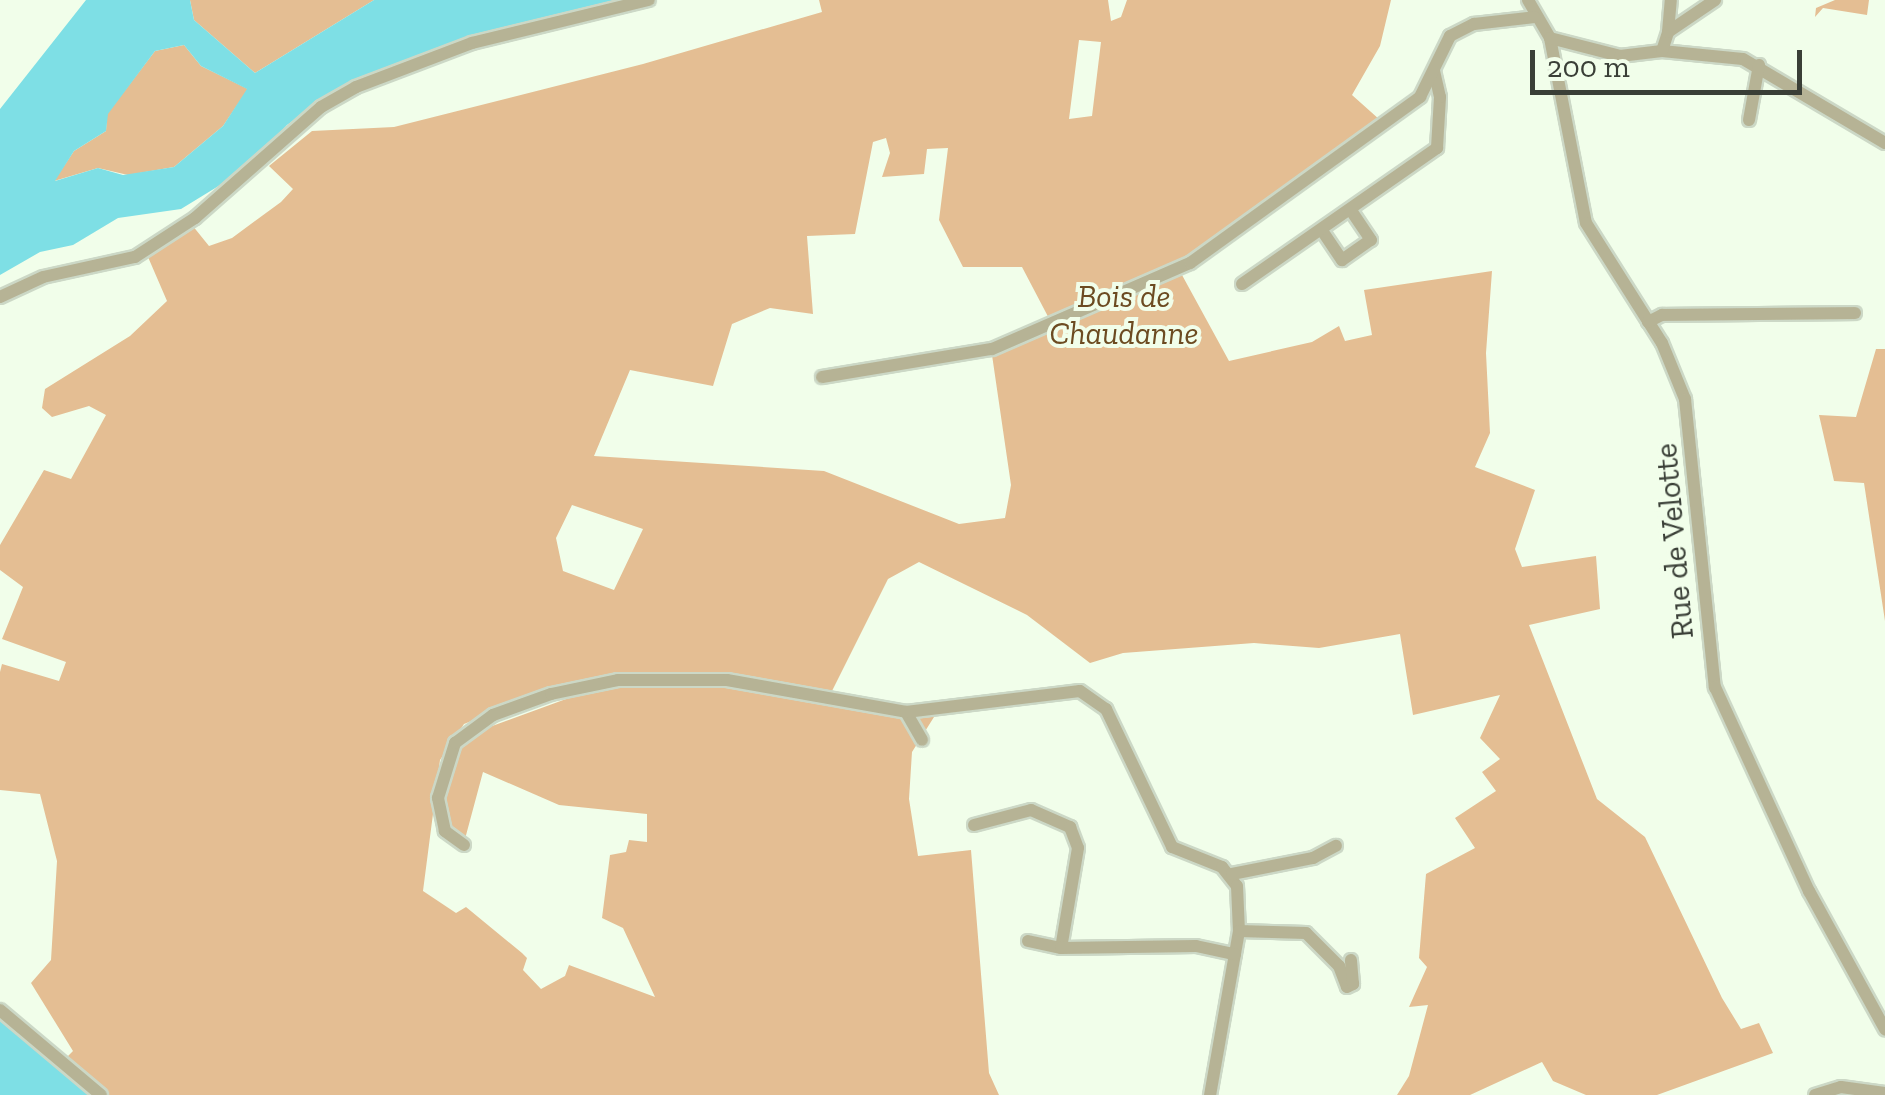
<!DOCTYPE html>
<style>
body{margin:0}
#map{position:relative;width:1885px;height:1095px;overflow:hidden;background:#f1feea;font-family:"Zilla Slab",serif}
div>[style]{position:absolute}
.green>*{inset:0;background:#e4be93}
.water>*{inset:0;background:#7edfe5}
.roads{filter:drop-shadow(2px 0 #ccd8c6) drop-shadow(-2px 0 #ccd8c6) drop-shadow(0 2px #ccd8c6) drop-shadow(0 -2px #ccd8c6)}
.minor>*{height:12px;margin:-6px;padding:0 6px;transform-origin:6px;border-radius:6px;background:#b6b395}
span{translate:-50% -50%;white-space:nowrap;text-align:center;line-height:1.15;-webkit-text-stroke:8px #f1feea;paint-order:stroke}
.park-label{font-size:32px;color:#6c4b21;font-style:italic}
.street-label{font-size:32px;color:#3a3f37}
.scale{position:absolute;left:1530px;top:50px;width:272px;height:45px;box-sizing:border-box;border:5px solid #3a3f37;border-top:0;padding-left:12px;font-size:30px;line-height:35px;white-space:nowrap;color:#3a3f37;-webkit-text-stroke:8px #f1feea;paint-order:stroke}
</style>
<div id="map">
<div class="green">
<i style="clip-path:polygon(190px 0,374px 0,255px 73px,194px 20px)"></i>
<i style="clip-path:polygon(evenodd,819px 0,1108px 0,1111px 21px,1121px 17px,1127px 0,1391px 0,1380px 46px,1352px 95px,1380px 120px,1247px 217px,1182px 275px,1229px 361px,1312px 342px,1339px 326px,1345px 341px,1372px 335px,1364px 290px,1492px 271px,1486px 353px,1490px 433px,1475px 467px,1535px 490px,1515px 549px,1522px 567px,1596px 556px,1600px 609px,1529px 625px,1597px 799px,1645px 837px,1722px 998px,1741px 1029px,1759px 1023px,1773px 1053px,1657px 1095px,1586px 1095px,1553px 1081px,1542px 1062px,1470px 1095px,1397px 1095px,1409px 1076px,1428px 1005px,1409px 1007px,1427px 967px,1419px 958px,1426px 874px,1475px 848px,1455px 818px,1496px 791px,1482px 772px,1500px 759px,1480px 738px,1500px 695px,1413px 715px,1400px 634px,1319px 648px,1254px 643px,1123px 653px,1090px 663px,1027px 615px,919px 562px,888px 579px,830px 695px,723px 675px,616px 676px,551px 689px,464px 724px,440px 760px,423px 891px,456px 913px,466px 907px,522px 953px,527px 958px,523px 970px,541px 989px,565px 976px,569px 965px,655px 997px,623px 928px,602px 918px,610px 855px,626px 852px,629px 840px,647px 842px,647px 814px,559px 805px,483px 772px,465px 839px,450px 825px,444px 795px,451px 763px,473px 733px,618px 680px,727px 680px,827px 704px,934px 717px,912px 752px,909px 799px,918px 856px,971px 850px,989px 1073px,999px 1095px,92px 1095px,59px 1065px,73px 1051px,31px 983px,51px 960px,57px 861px,40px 794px,0 790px,0 672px,2px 664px,59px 681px,66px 662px,2px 639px,23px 587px,0 570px,0 545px,44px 470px,71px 479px,106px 415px,89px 406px,52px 417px,42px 408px,45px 389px,130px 336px,167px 301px,148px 257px,192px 225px,209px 246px,232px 238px,281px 202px,293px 189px,269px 166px,312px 131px,394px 127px,643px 64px,822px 12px,819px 0,1079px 40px,1101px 42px,1092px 116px,1069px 119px,1079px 40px,819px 0,886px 138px,890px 153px,882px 177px,924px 174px,927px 149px,948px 148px,939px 220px,963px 267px,1022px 267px,1054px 328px,992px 355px,1011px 485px,1005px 518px,959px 524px,824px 471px,594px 456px,630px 370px,713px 386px,732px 324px,770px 308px,813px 314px,807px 236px,855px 234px,873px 142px,886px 138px,819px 0,572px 505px,643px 529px,614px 590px,563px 571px,556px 538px,572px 505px)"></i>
<i style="clip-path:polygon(1835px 0,1869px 0,1867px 15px,1823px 8px,1815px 17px,1816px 8px)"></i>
<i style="clip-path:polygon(184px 45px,201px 66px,248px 89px,223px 126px,174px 167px,128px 175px,98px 168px,54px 181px,74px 151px,106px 131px,107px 114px,155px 51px)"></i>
<i style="clip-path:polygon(1876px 349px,1885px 349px,1885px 621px,1864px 483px,1834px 481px,1819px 415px,1856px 417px)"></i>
</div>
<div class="water">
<i style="clip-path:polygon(evenodd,86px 0,190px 0,194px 20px,255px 73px,374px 0,617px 0,480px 36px,338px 90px,287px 125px,248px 168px,181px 209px,118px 218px,73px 245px,40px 252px,0 275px,0 109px,86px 0,184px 45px,201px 66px,247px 89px,223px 126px,174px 167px,123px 175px,98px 168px,55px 181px,74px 151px,106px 131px,108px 114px,155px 51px,184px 45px)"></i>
<i style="clip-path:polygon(0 1015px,92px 1095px,0 1095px)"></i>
</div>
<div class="roads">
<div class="minor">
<i style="left:1528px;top:0;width:44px;rotate:59.9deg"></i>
<i style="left:1550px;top:38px;width:188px;rotate:79deg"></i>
<i style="left:1586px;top:223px;width:142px;rotate:57.7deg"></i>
<i style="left:1662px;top:343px;width:61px;rotate:67.7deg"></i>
<i style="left:1685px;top:399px;width:290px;rotate:84.1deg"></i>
<i style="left:1715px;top:687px;width:225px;rotate:65.3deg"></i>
<i style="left:1809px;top:891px;width:158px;rotate:61.2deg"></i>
<i style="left:1668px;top:32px;width:32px;rotate:-85deg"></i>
<i style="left:1550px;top:38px;width:72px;rotate:14.4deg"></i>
<i style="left:1620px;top:56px;width:42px;rotate:-6.8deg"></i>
<i style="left:1662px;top:51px;width:81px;rotate:5.6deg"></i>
<i style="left:1743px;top:59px;width:165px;rotate:30.6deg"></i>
<i style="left:1662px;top:51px;width:20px;rotate:-72deg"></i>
<i style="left:1668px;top:32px;width:57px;rotate:-34.2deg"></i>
<i style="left:1749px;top:120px;width:56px;rotate:-79.7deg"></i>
<i style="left:1323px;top:232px;width:34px;rotate:56deg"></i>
<i style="left:1342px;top:260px;width:35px;rotate:-35deg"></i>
<i style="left:1371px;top:240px;width:34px;rotate:-124deg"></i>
<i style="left:1242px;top:284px;width:238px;rotate:-34.9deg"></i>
<i style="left:1437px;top:148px;width:51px;rotate:-86.6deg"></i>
<i style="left:1440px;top:97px;width:27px;rotate:-103deg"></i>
<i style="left:0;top:297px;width:47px;rotate:-24.9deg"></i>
<i style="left:43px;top:277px;width:94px;rotate:-12.3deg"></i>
<i style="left:135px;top:257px;width:72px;rotate:-33deg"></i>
<i style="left:195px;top:218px;width:168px;rotate:-41.4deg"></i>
<i style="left:321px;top:107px;width:40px;rotate:-29.7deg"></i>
<i style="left:356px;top:87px;width:124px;rotate:-20.8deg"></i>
<i style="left:472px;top:43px;width:182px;rotate:-13.7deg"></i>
<i style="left:1648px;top:322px;width:16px;rotate:-27deg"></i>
<i style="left:1662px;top:315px;width:193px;rotate:-0.6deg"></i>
<i style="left:822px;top:377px;width:172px;rotate:-9.4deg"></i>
<i style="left:992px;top:349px;width:216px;rotate:-23.5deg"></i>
<i style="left:1190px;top:263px;width:284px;rotate:-35.8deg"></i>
<i style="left:1420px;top:97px;width:68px;rotate:-63.8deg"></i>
<i style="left:1450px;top:36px;width:27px;rotate:-27deg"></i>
<i style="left:1474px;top:24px;width:61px;rotate:-6.5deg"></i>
<i style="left:906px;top:712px;width:32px;rotate:60deg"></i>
<i style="left:974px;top:825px;width:59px;rotate:-14.7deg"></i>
<i style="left:1031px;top:810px;width:43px;rotate:23.6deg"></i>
<i style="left:1070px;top:827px;width:22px;rotate:69deg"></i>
<i style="left:1078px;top:848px;width:101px;rotate:99.6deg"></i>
<i style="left:464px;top:845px;width:24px;rotate:-144deg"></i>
<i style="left:445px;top:831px;width:34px;rotate:-102deg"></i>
<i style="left:438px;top:798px;width:58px;rotate:-72.8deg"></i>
<i style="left:455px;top:743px;width:47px;rotate:-36.4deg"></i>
<i style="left:493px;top:715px;width:62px;rotate:-19.9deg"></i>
<i style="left:551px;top:694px;width:68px;rotate:-11.8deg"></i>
<i style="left:618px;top:680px;width:109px"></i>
<i style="left:727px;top:680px;width:182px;rotate:10.1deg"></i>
<i style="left:906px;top:712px;width:175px;rotate:-6.9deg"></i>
<i style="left:1080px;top:691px;width:32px;rotate:35deg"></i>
<i style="left:1106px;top:709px;width:153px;rotate:64.4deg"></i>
<i style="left:1172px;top:847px;width:54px;rotate:21.8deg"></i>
<i style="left:1222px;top:867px;width:24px;rotate:52deg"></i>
<i style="left:1237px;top:886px;width:45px;rotate:87.5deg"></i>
<i style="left:1239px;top:931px;width:167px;rotate:100deg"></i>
<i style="left:1232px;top:874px;width:83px;rotate:-11.2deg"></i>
<i style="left:1313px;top:858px;width:26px;rotate:-28deg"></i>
<i style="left:1239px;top:931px;width:67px;rotate:1.7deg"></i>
<i style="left:1306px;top:933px;width:47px;rotate:45deg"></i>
<i style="left:1339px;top:966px;width:22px;rotate:69deg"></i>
<i style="left:1347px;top:987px;width:7px;rotate:-27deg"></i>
<i style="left:1353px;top:984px;width:24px;rotate:-95deg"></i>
<i style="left:1028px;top:941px;width:34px;rotate:12deg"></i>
<i style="left:1061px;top:948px;width:135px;rotate:-0.8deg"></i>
<i style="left:1196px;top:946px;width:40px;rotate:12deg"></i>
<i style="left:0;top:1010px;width:132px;rotate:40.1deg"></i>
<i style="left:1815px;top:1095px;width:27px;rotate:-17deg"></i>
<i style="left:1841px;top:1087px;width:44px;rotate:7.8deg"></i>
</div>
</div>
<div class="park-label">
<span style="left:1124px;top:315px">Bois de<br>Chaudanne</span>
</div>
<div class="street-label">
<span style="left:1674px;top:541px;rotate:-95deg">Rue de Velotte</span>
</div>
<div class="scale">200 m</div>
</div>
